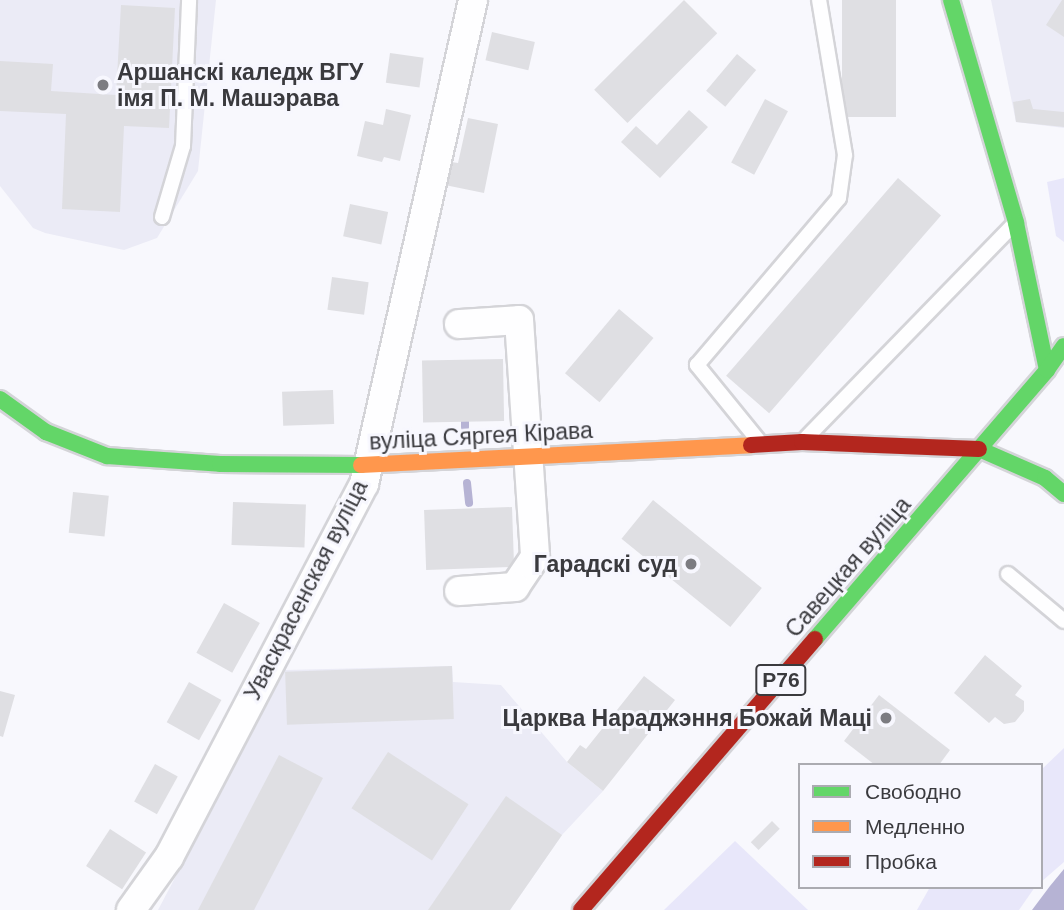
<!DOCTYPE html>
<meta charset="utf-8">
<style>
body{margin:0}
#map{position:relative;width:1064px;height:910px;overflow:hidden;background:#f8f8fd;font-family:Arial,sans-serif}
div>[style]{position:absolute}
.built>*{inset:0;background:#ebebf6}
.green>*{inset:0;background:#e8e7fa}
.water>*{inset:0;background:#b6b3d4}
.stream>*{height:8px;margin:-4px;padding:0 4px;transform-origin:4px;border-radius:4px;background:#b6b3d4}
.building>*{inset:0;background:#dfdfe3;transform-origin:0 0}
.roads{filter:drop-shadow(2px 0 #d4d4d8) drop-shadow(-2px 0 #d4d4d8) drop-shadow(0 2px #d4d4d8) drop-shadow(0 -2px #d4d4d8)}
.lane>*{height:14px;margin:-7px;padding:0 7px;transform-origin:7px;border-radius:7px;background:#fefeff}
.street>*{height:28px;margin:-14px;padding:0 14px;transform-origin:14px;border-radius:14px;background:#fefeff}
.fast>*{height:16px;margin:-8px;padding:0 8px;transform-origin:8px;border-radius:8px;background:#63d668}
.slow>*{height:16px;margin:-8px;padding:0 8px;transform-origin:8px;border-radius:8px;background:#ff974d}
.jam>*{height:16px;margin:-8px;padding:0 8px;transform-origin:8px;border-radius:8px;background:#b3261e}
.dots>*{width:19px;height:19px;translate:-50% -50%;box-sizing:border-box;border:4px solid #f7f7fe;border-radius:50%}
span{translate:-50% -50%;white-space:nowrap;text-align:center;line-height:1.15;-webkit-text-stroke:6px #f7f7fe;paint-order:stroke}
.shield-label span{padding:2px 5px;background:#f7f7fe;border:2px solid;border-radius:5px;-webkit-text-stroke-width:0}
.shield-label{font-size:21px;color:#3a3a3e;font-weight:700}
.poi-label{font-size:23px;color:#3a3a3e;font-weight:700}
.left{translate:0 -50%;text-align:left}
.right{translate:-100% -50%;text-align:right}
.street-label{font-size:23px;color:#3a3a3e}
.legend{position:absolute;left:798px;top:763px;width:245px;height:126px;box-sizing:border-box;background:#f7f7fe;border:2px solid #ababb1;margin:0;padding:9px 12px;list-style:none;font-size:21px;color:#3a3a3e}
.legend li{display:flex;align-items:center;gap:14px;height:35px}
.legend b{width:35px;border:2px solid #ababb1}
</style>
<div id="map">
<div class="built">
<i style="clip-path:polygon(0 0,216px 0,198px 171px,157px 238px,124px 250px,45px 233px,33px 228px,0 186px)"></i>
<i style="clip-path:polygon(991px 0,1064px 0,1064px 128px,1016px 122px)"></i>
<i style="clip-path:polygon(452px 666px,453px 682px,501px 685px,567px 762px,603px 791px,562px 835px,510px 910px,158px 910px,285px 670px)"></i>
</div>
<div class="green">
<i style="clip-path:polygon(1064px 178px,1064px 242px,1056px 236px,1047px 182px)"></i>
<i style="clip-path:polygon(1064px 748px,1064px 862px,1041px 882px,1041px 770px)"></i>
<i style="clip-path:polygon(735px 841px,808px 910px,664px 910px)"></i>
<i style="clip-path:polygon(930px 887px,1035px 887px,1019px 910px,917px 910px)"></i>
</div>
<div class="water">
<i style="clip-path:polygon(1064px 869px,1064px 910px,1032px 910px,1050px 886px)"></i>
</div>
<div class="stream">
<i style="left:465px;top:427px;width:5px;rotate:-90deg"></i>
<i style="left:467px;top:483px;width:20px;rotate:84deg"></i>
</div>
<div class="building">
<i style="left:684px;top:0;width:47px;height:127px;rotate:45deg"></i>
<i style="left:842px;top:0;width:54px;height:117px"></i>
<i style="clip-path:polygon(1062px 0,1064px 0,1064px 37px,1046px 25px)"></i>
<i style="clip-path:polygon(121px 5px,175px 8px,169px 128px,124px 126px,120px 212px,62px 209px,66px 114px,0 111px,0 61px,53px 64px,51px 91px,116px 95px)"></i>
<i style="left:492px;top:32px;width:44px;height:29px;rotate:13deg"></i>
<i style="left:390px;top:53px;width:34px;height:30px;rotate:8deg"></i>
<i style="left:737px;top:54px;width:25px;height:48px;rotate:40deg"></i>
<i style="left:765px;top:99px;width:26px;height:72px;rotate:28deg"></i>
<i style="clip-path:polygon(1030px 99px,1033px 109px,1064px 112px,1064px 127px,1016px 122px,1013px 102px)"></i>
<i style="clip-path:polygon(386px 109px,411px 115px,400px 161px,384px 157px,382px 162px,357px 156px,365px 121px,383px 125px)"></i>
<i style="clip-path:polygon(689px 110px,708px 127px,660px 178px,621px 142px,636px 126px,657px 145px)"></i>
<i style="clip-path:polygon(468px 118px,498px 124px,484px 193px,440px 184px,445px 161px,458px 163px)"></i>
<i style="left:898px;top:178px;width:57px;height:262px;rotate:41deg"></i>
<i style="left:350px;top:204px;width:39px;height:33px;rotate:12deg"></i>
<i style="left:332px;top:277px;width:37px;height:33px;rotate:8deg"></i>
<i style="left:619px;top:309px;width:45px;height:84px;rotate:40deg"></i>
<i style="left:503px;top:359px;width:62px;height:81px;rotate:89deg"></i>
<i style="left:333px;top:390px;width:34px;height:51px;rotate:88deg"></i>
<i style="left:73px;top:492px;width:36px;height:41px;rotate:6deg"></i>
<i style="left:653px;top:500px;width:140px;height:50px;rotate:39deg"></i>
<i style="left:233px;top:502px;width:73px;height:43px;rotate:2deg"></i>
<i style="left:512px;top:507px;width:60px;height:88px;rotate:88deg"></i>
<i style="left:224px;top:603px;width:41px;height:57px;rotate:29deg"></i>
<i style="clip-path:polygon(985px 655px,1022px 686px,1015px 695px,1024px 701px,1024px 711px,1015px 722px,1004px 724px,995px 717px,989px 723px,954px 693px)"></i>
<i style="left:452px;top:666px;width:53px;height:167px;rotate:88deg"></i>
<i style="clip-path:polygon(644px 676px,675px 700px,603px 791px,567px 762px,580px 745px,586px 749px)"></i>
<i style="left:189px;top:682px;width:37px;height:46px;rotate:29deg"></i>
<i style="clip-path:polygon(0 691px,15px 695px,3px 737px,0 736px)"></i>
<i style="clip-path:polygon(879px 695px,950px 750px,939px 765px,875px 765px,844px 741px)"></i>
<i style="left:388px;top:752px;width:96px;height:67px;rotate:33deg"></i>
<i style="clip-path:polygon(279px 755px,323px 778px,254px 910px,198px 910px)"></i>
<i style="left:155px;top:764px;width:26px;height:43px;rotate:29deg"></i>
<i style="clip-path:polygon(506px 796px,562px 835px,510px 910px,428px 910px)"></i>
<i style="left:772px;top:821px;width:11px;height:30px;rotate:45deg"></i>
<i style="left:110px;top:829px;width:43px;height:44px;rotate:33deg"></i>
</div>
<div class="roads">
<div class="lane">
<i style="left:162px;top:217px;width:74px;rotate:-73.5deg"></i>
<i style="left:183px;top:146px;width:146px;rotate:-87.6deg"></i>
<i style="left:807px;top:437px;width:294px;rotate:-45.8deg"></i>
<i style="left:758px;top:440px;width:97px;rotate:-129.1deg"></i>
<i style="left:697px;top:365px;width:219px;rotate:-49.6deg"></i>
<i style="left:839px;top:198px;width:43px;rotate:-82.1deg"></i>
<i style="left:845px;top:155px;width:157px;rotate:-99.5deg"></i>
<i style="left:1008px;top:574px;width:73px;rotate:40deg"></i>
</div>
<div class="street">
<i style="left:459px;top:324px;width:60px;rotate:-3.8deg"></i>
<i style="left:519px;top:320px;width:238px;rotate:86.1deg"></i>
<i style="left:535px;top:557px;width:36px;rotate:124deg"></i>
<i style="left:515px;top:587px;width:56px;rotate:175.9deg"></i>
<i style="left:131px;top:910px;width:65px;rotate:-54.4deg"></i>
<i style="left:169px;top:857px;width:421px;rotate:-62.4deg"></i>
<i style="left:364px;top:484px;width:496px;rotate:-77.3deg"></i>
</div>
<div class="fast">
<i style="left:951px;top:0;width:232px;rotate:73.7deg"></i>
<i style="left:1016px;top:223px;width:150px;rotate:78.1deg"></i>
<i style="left:0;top:399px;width:57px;rotate:35.7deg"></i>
<i style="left:46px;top:432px;width:66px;rotate:21.5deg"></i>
<i style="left:107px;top:456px;width:113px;rotate:4deg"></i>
<i style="left:220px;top:464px;width:141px;rotate:0.4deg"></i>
<i style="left:979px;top:449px;width:72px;rotate:23.7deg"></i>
<i style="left:1045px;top:478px;width:25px;rotate:40deg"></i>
<i style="left:815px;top:639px;width:355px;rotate:-49.2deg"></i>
<i style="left:1047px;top:370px;width:29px;rotate:-55deg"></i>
</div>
<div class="slow">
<i style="left:361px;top:465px;width:391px;rotate:-2.9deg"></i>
</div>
<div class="jam">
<i style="left:751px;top:445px;width:51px;rotate:-3.4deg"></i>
<i style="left:802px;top:442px;width:177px;rotate:2.3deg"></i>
<i style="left:581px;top:910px;width:358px;rotate:-49.2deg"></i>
</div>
</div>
<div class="dots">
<i style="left:103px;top:85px;background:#7c7c81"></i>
<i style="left:691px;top:564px;background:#7c7c81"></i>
<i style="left:886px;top:718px;background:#7c7c81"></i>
</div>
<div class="shield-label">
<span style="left:781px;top:680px">Р76</span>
</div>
<div class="poi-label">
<span class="left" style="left:117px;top:85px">Аршанскі каледж ВГУ<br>імя П. М. Машэрава</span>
<span class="right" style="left:677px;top:564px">Гарадскі суд</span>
<span class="right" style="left:872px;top:718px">Царква Нараджэння Божай Маці</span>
</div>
<div class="street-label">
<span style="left:481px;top:436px;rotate:-3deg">вуліца Сяргея Кірава</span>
<span style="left:848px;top:567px;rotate:-49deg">Савецкая вуліца</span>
<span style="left:306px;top:590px;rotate:-63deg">Уваскрасенская вуліца</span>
</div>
<ul class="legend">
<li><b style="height:9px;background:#63d668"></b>Свободно</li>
<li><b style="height:9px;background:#ff974d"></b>Медленно</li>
<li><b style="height:9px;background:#b3261e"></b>Пробка</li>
</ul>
</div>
